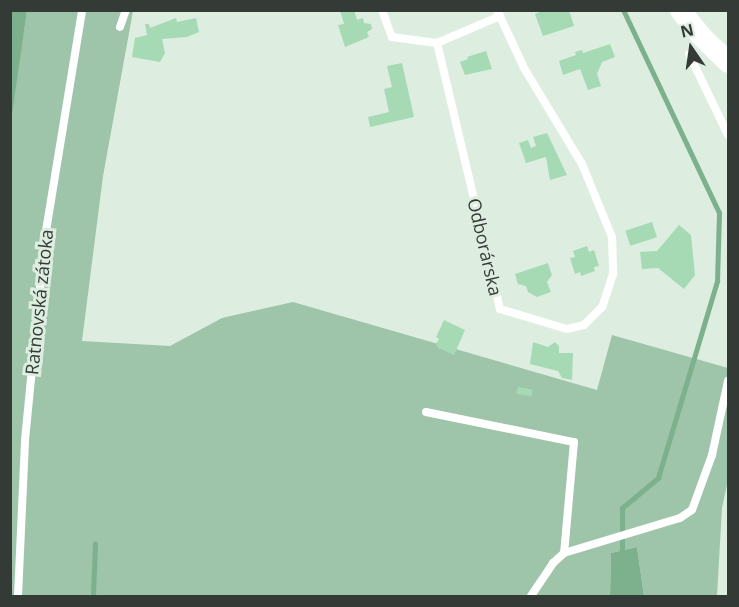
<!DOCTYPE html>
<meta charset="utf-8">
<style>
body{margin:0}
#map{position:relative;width:739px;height:607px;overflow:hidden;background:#ddeee1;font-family:"Open Sans",sans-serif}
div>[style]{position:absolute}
.green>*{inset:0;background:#9ec4a9}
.water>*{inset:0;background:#7db18d}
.stream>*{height:4.5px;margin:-2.25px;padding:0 2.25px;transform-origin:2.25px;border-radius:2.25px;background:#7db18d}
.building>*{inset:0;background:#a5dab5;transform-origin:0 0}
.service>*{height:8px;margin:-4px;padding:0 4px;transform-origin:4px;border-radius:4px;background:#fff}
.secondary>*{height:21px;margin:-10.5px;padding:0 10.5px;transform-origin:10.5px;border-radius:10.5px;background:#fff}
span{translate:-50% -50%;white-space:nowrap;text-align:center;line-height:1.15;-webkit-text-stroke:6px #ddeee1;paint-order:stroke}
.street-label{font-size:18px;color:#343a36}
.frame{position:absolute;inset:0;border:12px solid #343a36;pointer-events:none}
.north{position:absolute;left:661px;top:18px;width:60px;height:60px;-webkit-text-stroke:4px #ddeee1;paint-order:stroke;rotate:347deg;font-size:16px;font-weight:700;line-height:24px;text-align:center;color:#343a36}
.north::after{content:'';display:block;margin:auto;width:21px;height:27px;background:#343a36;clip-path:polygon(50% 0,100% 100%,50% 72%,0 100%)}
</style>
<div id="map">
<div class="green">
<i style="clip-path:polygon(27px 11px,133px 11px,103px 176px,82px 341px,170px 346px,222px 318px,293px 302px,597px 390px,612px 335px,728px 368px,728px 480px,722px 508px,717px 596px,644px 596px,637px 547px,611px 553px,610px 596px,11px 596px,10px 121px)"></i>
</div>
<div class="water">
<i style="clip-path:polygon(11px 10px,27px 11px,11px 121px,10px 11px)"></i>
<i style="clip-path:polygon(637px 547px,644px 596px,610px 596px,611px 553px)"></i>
</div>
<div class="stream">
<i style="left:622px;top:554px;width:46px;rotate:-90deg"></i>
<i style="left:622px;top:508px;width:47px;rotate:-39.8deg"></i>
<i style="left:658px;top:478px;width:206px;rotate:-73.3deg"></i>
<i style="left:717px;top:281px;width:68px;rotate:-88.3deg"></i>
<i style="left:719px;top:213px;width:225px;rotate:-115.3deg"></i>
<i style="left:93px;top:596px;width:52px;rotate:-87.8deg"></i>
</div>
<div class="building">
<i style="clip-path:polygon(340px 10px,354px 10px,357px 20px,363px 18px,364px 23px,371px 24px,372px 29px,367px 32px,369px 37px,345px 47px,338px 25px,344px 24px)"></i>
<i style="clip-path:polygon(544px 10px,569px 10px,574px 26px,543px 36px,535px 14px)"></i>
<i style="clip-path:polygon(176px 18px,177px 22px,196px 18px,199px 32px,187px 37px,162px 39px,165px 53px,160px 62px,132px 57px,135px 38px,147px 35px,145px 24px,149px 24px,150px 28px)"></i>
<i style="clip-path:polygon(610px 44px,615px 57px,602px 62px,597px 74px,601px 86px,588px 90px,580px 69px,563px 75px,559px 61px,576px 55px,575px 52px,582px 50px,583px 53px)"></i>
<i style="clip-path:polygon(486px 51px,492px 69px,465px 75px,460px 62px,468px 59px,467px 57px)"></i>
<i style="clip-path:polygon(402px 63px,414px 117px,370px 127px,368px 117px,389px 112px,384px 89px,392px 87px,387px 66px)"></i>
<i style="clip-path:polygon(547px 133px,567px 175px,550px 180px,546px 157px,526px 163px,519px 143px,528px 140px,531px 148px,536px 146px,533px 137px)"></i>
<i style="left:652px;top:222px;width:16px;height:28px;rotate:72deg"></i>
<i style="clip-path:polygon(679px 225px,691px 235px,695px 275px,684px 289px,658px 268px,642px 269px,640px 252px,657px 251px)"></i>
<i style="clip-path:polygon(587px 246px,589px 252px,594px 250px,599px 266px,594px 267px,595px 271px,581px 276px,580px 272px,575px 274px,570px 258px,575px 257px,573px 251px)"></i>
<i style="clip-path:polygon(548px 263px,552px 275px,547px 282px,551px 292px,537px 297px,528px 292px,526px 286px,518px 284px,515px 274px)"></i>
<i style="clip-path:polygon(444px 320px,465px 330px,454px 355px,438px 348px,436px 344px,439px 339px,436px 337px)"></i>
<i style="clip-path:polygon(533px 342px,548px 347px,555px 342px,559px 346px,559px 353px,573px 353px,572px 380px,562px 378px,558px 371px,530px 364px)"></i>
<i style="left:518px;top:387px;width:15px;height:7px;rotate:11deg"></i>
</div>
<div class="service">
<i style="left:382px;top:10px;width:29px;rotate:70deg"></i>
<i style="left:392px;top:37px;width:45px;rotate:7.6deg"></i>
<i style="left:497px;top:10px;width:64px;rotate:65deg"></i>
<i style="left:524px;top:68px;width:112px;rotate:58.9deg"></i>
<i style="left:582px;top:164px;width:79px;rotate:67.7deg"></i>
<i style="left:612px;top:237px;width:37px;rotate:88deg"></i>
<i style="left:613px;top:274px;width:35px;rotate:108deg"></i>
<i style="left:602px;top:307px;width:25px;rotate:135deg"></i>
<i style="left:584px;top:325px;width:17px;rotate:167deg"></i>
<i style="left:567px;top:329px;width:70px;rotate:-163.4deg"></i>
<i style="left:500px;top:309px;width:273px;rotate:-103.3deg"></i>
<i style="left:437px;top:43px;width:69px;rotate:-23.2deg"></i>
<i style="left:120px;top:27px;width:18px;rotate:-71deg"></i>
<i style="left:689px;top:54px;width:90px;rotate:64.3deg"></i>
<i style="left:426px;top:412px;width:151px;rotate:11.5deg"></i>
<i style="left:574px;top:442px;width:111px;rotate:95.1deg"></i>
<i style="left:18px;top:596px;width:156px;rotate:-87.4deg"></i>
<i style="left:25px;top:440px;width:204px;rotate:-84.4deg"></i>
<i style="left:45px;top:237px;width:230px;rotate:-80.7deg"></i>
<i style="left:531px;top:596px;width:40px;rotate:-56deg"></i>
<i style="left:553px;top:563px;width:15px;rotate:-42deg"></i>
<i style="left:564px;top:553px;width:121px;rotate:-16.8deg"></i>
<i style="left:680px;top:518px;width:14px;rotate:-34deg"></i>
<i style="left:692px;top:510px;width:59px;rotate:-70deg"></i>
<i style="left:712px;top:455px;width:76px;rotate:-77.8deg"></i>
</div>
<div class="secondary">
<i style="left:680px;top:10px;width:32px;rotate:51deg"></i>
<i style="left:700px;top:35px;width:39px;rotate:44deg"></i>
</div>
<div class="street-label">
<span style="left:485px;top:247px;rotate:77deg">Odborárska</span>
<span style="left:39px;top:302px;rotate:-84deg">Ratnovská zátoka</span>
</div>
<div class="frame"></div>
<div class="north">N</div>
</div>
